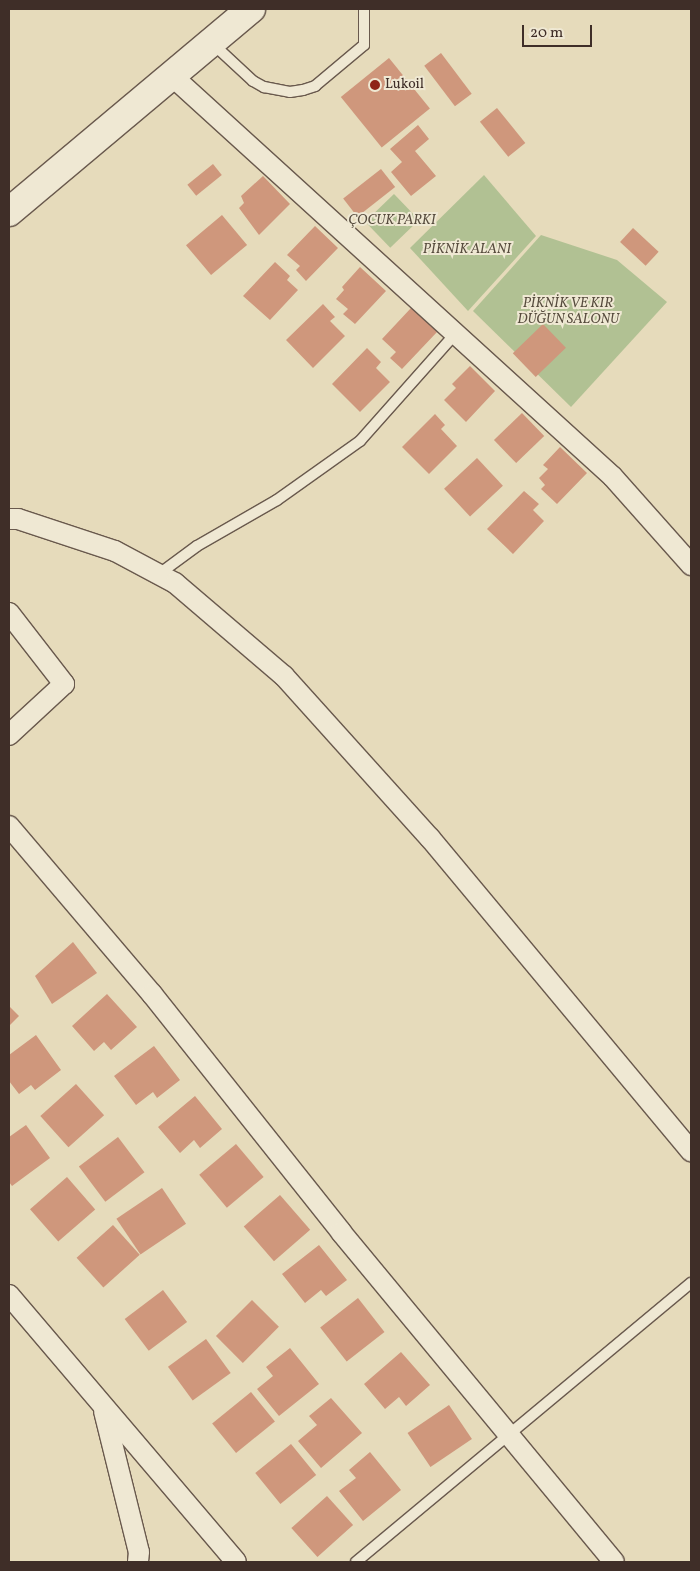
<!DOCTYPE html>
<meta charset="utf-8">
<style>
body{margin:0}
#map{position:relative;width:700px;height:1571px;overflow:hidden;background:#e6dbbb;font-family:Vollkorn,serif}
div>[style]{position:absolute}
.green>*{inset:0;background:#b1c193;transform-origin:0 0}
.building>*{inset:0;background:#cf977c;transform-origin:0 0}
.roads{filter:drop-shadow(1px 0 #69594d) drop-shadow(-1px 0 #69594d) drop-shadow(0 1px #69594d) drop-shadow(0 -1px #69594d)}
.service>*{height:10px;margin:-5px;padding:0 5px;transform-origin:5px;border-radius:5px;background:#efe8d3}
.minor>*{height:20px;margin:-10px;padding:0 10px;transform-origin:10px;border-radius:10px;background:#efe8d3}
.secondary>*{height:28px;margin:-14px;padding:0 14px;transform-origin:14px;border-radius:14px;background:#efe8d3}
.dots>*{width:14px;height:14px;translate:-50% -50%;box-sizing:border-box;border:2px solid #efe8d3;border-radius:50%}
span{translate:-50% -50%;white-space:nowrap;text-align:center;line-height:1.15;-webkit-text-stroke:4px #efe8d3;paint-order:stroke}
.poi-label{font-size:14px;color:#3f2e28}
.left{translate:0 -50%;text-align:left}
.park-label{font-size:14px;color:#564b3d;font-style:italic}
.frame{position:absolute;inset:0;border:10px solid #3f2e28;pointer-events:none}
.scale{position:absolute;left:522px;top:25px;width:70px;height:22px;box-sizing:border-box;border:2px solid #3f2e28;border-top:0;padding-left:6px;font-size:15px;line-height:18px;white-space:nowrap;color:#3f2e28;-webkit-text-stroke:4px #efe8d3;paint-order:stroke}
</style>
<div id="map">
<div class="green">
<i style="clip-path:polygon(484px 175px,536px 236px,468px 311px,410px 248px)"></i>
<i style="left:394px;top:194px;width:36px;height:40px;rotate:46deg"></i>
<i style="clip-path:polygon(541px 235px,617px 260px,667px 302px,571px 407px,473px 311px)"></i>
</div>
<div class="building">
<i style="left:441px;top:53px;width:51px;height:21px;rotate:53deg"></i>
<i style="left:389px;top:58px;width:65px;height:62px;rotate:51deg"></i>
<i style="left:497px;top:108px;width:45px;height:22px;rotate:51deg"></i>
<i style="clip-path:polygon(418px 125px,429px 139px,415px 151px,436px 176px,411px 196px,391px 172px,402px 162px,390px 149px)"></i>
<i style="left:213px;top:164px;width:14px;height:33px;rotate:51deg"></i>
<i style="left:381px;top:169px;width:23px;height:48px;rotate:52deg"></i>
<i style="clip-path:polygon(263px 176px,290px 204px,259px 235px,239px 208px,244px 203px,241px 196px)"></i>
<i style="left:222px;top:215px;width:39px;height:47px;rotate:50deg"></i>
<i style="clip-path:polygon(315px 226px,338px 248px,306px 281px,296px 270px,300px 266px,287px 255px)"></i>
<i style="left:633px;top:228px;width:35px;height:19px;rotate:43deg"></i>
<i style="clip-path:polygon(275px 262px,290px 276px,287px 280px,298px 290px,270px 320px,243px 296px)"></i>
<i style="clip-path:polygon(360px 267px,386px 291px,355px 324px,343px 314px,348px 309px,336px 299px,344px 290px,342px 287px)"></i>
<i style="clip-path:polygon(323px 304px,335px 317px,330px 321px,345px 336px,313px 368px,286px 340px)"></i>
<i style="clip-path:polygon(411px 308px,437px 332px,402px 369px,390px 358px,396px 352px,382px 339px)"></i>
<i style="left:543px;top:324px;width:33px;height:42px;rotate:46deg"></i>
<i style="clip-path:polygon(367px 348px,381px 362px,376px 368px,390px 382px,360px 412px,332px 384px)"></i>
<i style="clip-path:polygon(470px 366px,495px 391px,466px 422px,444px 400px,456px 388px,452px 384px)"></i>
<i style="left:522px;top:413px;width:32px;height:39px;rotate:46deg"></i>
<i style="clip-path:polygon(435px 414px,445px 425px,441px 429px,457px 446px,429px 474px,402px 447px)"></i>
<i style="clip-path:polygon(560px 447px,587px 473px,557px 504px,541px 489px,545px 485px,539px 478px,548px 469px,543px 465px)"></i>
<i style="left:477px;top:458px;width:38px;height:45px;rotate:47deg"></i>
<i style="clip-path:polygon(524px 491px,539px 504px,533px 510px,544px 521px,513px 554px,487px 529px)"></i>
<i style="clip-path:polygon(73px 942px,97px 973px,52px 1004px,35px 976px)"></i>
<i style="clip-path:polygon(107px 994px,137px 1027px,111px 1050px,104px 1042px,94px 1051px,72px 1026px)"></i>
<i style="clip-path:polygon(9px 1006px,19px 1016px,9px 1026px)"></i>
<i style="clip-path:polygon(36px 1035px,61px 1070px,35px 1090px,31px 1085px,19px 1094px,9px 1081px,9px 1055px)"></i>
<i style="clip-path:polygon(154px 1046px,180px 1080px,157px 1098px,153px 1092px,136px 1105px,114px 1076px)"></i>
<i style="left:76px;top:1084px;width:42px;height:48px;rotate:48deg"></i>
<i style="clip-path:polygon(195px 1096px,222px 1129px,200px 1148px,194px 1140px,180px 1153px,158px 1127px)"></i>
<i style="clip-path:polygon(26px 1125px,50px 1158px,12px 1186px,9px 1182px,9px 1137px)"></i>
<i style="left:118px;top:1137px;width:44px;height:49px;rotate:53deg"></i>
<i style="left:236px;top:1144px;width:43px;height:48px;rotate:50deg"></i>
<i style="left:67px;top:1177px;width:43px;height:49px;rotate:49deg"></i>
<i style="left:162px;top:1188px;width:43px;height:55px;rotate:56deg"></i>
<i style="left:280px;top:1195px;width:46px;height:48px;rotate:49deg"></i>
<i style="left:113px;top:1225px;width:40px;height:49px;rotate:48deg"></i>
<i style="clip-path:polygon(319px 1245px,347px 1280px,326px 1296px,321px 1290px,305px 1303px,282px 1274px)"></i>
<i style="left:163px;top:1290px;width:40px;height:48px;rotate:53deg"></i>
<i style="left:358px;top:1298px;width:43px;height:48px;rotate:52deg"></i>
<i style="left:252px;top:1300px;width:38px;height:51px;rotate:45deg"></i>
<i style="left:206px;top:1339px;width:42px;height:47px;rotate:54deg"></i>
<i style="clip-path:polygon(290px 1348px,319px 1384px,279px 1416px,257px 1389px,273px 1376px,266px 1367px)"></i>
<i style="clip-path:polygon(401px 1352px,430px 1385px,406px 1406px,399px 1397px,385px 1409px,364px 1384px)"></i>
<i style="left:251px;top:1392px;width:38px;height:50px;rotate:51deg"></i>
<i style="clip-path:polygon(331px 1398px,362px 1433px,321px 1468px,298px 1441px,317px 1425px,309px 1416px)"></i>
<i style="left:449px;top:1405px;width:41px;height:50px;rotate:56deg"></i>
<i style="left:291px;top:1444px;width:40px;height:46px;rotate:51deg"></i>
<i style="clip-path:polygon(370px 1452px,401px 1490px,363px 1521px,339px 1491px,356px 1478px,349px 1470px)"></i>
<i style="left:327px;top:1496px;width:39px;height:48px;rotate:48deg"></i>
</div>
<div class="roads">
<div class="service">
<i style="left:212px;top:43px;width:56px;rotate:42.8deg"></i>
<i style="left:253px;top:81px;width:13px;rotate:29deg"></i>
<i style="left:264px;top:87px;width:26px;rotate:11deg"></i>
<i style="left:290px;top:92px;width:13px;rotate:-9deg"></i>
<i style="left:303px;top:90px;width:13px;rotate:-18deg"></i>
<i style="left:315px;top:86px;width:64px;rotate:-39.9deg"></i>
<i style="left:364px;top:45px;width:36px;rotate:-90deg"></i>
<i style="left:159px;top:574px;width:47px;rotate:-36.4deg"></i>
<i style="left:197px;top:546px;width:92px;rotate:-29.9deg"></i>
<i style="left:277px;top:500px;width:102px;rotate:-35.4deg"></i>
<i style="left:360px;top:441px;width:143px;rotate:-48.4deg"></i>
<i style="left:356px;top:1562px;width:436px;rotate:-39.8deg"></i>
</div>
<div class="minor">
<i style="left:171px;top:75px;width:597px;rotate:42.29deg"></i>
<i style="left:613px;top:477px;width:118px;rotate:48.4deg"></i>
<i style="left:9px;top:519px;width:9px"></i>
<i style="left:18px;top:519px;width:102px;rotate:18.3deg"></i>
<i style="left:115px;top:551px;width:68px;rotate:28.1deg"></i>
<i style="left:175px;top:583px;width:143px;rotate:40.5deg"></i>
<i style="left:284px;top:676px;width:218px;rotate:48deg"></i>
<i style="left:430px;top:838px;width:408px;rotate:50.2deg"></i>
<i style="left:9px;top:613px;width:90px;rotate:52.2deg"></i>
<i style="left:64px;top:684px;width:75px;rotate:137.2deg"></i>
<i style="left:9px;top:826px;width:221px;rotate:49.6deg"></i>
<i style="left:152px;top:994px;width:304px;rotate:51.5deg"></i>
<i style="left:341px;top:1232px;width:428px;rotate:50.4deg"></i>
<i style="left:9px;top:1295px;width:350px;rotate:49.6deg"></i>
<i style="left:104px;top:1411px;width:145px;rotate:76.1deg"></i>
<i style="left:139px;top:1552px;width:10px;rotate:96deg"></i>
</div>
<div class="secondary">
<i style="left:9px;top:212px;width:316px;rotate:-40deg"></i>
</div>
</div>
<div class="dots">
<i style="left:375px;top:85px;background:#8f2418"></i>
</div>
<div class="poi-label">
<span class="left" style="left:385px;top:85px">Lukoil</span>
</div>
<div class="park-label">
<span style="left:392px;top:221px">ÇOCUK PARKI</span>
<span style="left:467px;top:250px">PİKNİK ALANI</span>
<span style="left:568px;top:312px">PİKNİK VE KIR<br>DÜĞUN SALONU</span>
</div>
<div class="frame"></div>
<div class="scale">20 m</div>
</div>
